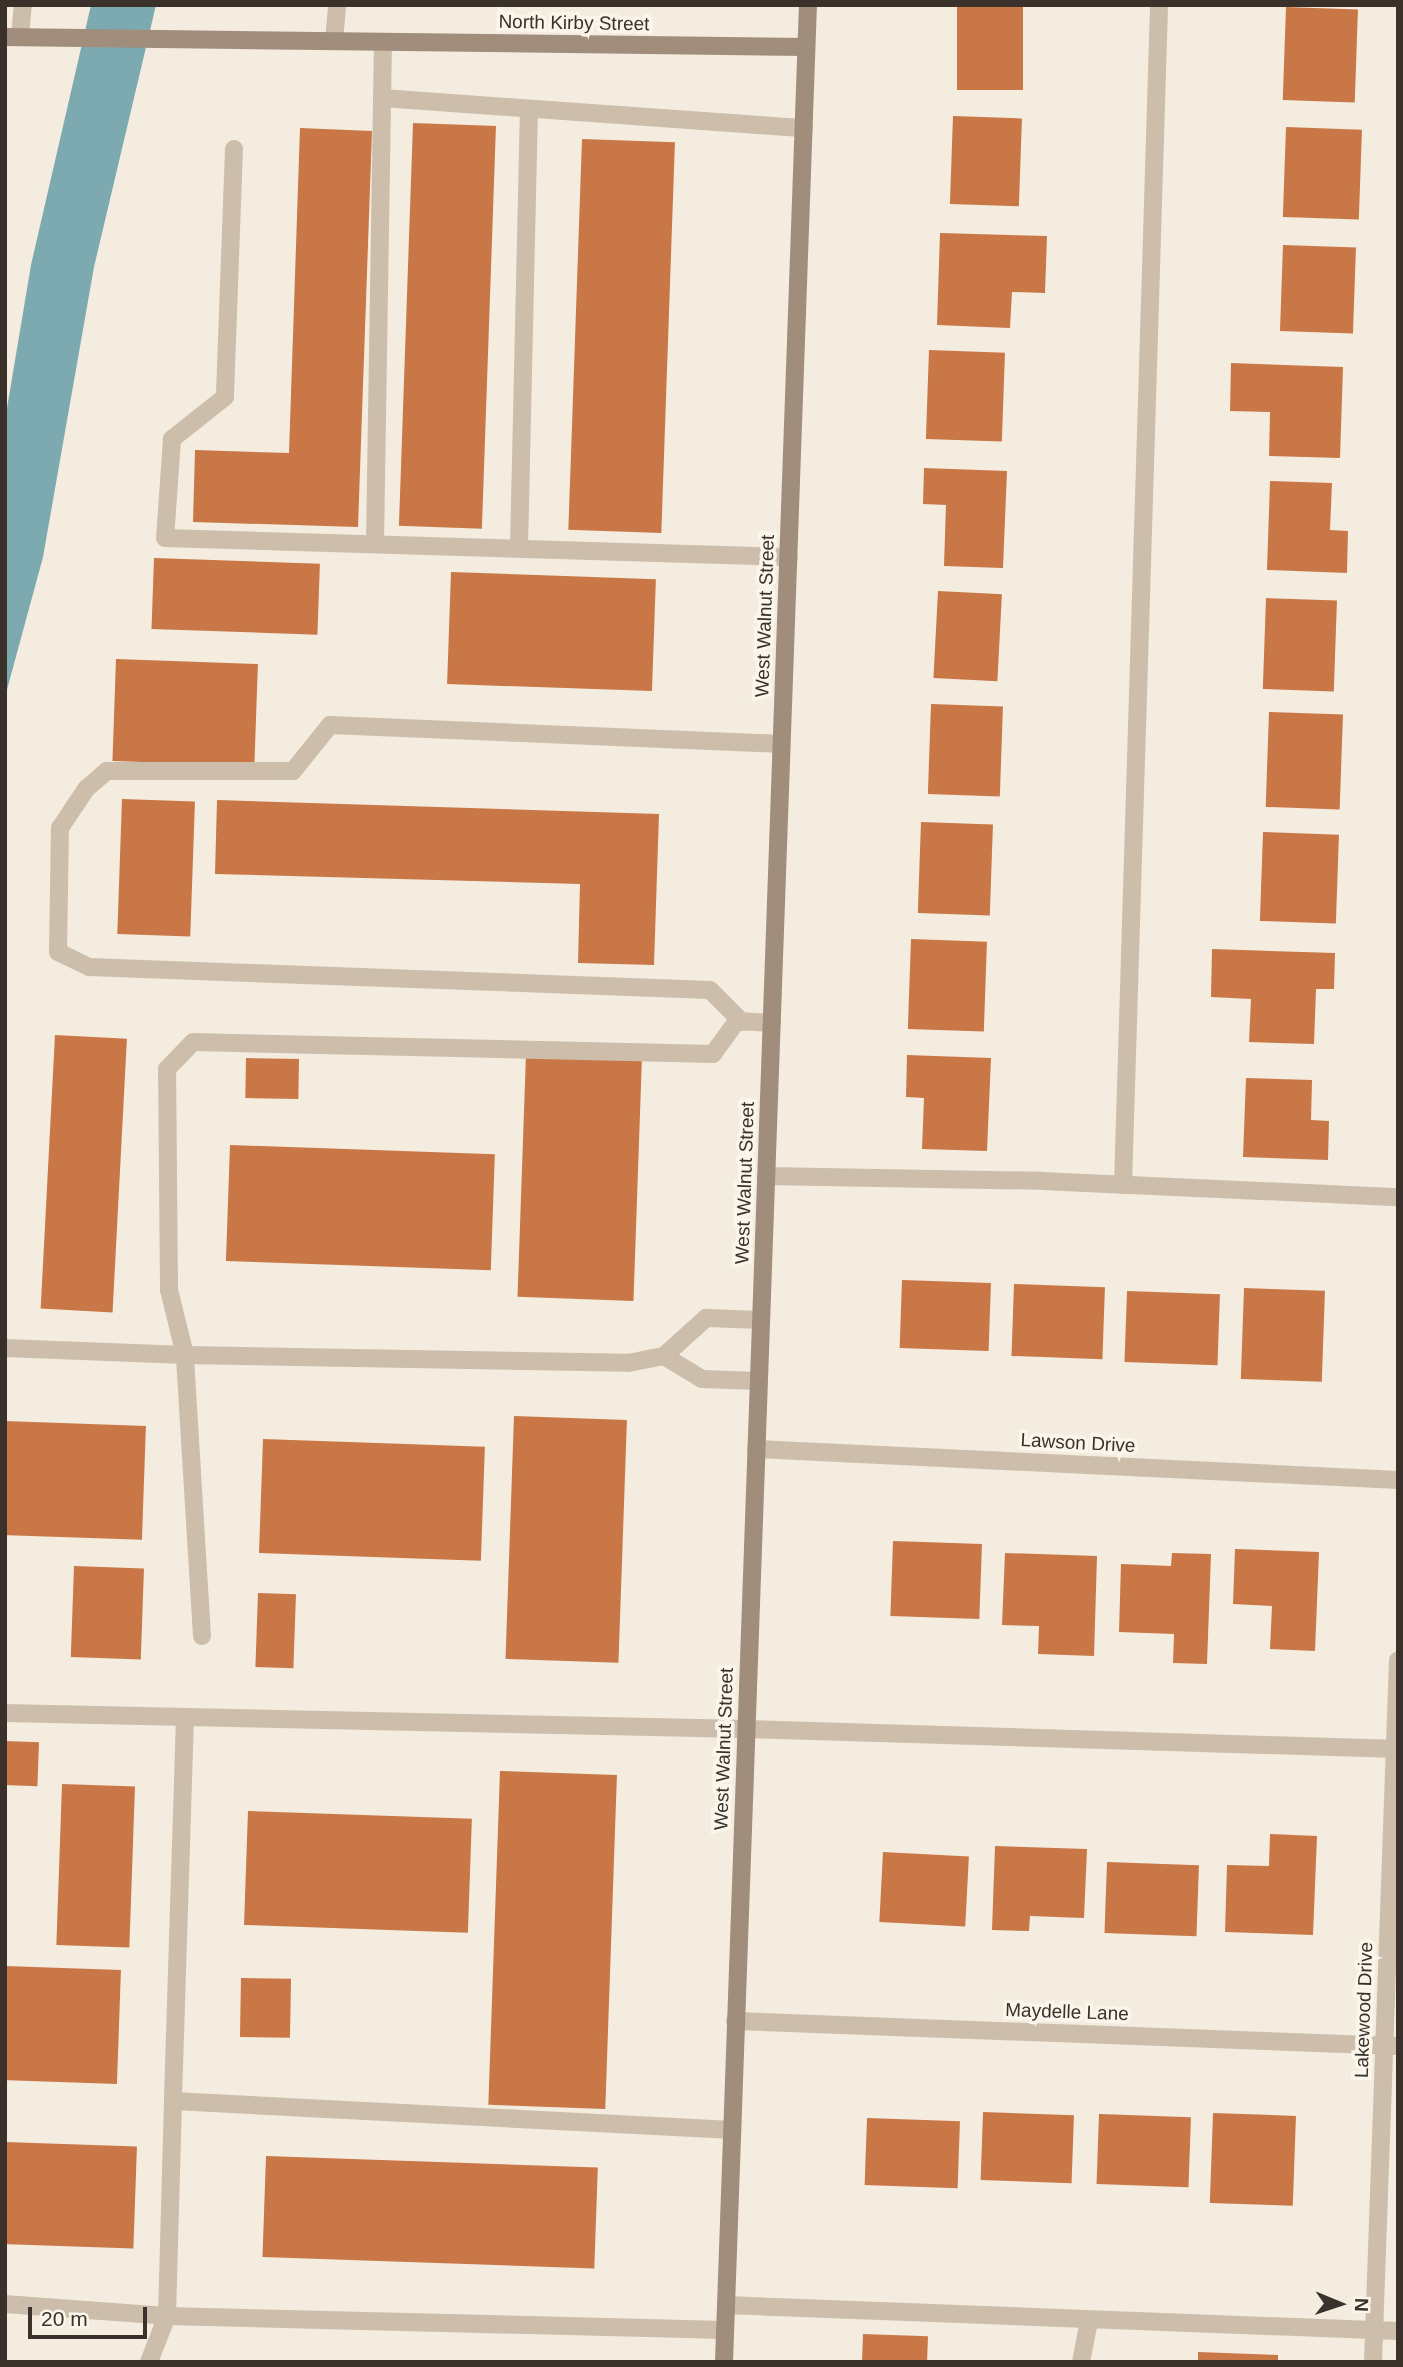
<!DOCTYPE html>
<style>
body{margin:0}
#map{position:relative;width:1403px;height:2367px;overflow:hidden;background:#f3ecdf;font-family:Arial,sans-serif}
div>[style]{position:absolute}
.water>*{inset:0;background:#7da9b1}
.building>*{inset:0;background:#c97747;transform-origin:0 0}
.lane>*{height:18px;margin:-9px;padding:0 9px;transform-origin:9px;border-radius:9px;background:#ccbeaa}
.street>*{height:18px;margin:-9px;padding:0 9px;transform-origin:9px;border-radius:9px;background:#ccbeaa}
.secondary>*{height:18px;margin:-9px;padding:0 9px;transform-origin:9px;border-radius:9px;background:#a08d7b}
span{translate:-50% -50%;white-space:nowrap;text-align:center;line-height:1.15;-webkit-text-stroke:7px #fbf6eb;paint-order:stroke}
.street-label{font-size:19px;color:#39312a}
.frame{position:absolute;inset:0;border:7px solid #39312a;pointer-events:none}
.north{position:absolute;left:1305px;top:2269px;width:70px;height:70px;-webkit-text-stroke:5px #fbf6eb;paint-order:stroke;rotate:92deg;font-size:19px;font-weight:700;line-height:28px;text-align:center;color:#39312a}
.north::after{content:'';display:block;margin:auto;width:24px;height:32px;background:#39312a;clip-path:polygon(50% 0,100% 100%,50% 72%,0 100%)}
.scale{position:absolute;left:28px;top:2307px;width:119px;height:32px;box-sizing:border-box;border:4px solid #39312a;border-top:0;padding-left:9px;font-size:21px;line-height:24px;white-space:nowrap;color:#39312a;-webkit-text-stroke:5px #fbf6eb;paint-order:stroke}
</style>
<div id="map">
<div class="water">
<i style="clip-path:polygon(91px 5px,156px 5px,94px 267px,43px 557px,5px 697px,5px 420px,31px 265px)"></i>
</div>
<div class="building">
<i style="left:957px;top:5px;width:66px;height:85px"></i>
<i style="left:1286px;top:7px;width:72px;height:93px;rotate:2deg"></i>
<i style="left:953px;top:116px;width:69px;height:88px;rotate:2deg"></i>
<i style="left:413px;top:123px;width:83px;height:403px;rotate:2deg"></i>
<i style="left:1286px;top:127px;width:76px;height:90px;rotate:2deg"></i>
<i style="clip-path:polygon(300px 128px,372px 131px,358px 527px,193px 522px,195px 450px,289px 453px)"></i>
<i style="left:582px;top:139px;width:93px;height:391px;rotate:2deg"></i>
<i style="clip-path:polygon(940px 233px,1047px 236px,1045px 293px,1012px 292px,1010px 328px,937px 325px)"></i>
<i style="left:1283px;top:245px;width:73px;height:86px;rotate:2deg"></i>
<i style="left:929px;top:350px;width:76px;height:89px;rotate:2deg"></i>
<i style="clip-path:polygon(1231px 363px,1343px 367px,1340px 458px,1269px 456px,1270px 412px,1230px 411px)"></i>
<i style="clip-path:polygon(924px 468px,1007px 471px,1003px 568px,944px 566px,946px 505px,923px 504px)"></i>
<i style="clip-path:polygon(1270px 481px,1332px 483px,1330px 530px,1348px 531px,1347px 573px,1267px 570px)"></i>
<i style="left:154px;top:558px;width:166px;height:71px;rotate:2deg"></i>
<i style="left:451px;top:572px;width:205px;height:112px;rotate:2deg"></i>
<i style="left:938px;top:591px;width:64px;height:87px;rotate:3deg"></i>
<i style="left:1266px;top:598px;width:71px;height:91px;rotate:2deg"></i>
<i style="left:116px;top:659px;width:142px;height:102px;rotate:2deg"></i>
<i style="left:931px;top:704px;width:72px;height:90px;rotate:2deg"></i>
<i style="left:1269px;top:712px;width:74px;height:95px;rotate:2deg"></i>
<i style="left:122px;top:799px;width:73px;height:135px;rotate:2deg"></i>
<i style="clip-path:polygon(217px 800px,659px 814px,654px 965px,578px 963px,580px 884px,215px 874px)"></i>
<i style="left:921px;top:822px;width:72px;height:91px;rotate:2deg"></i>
<i style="left:1263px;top:832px;width:76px;height:89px;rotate:2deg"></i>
<i style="left:911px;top:939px;width:76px;height:90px;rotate:2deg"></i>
<i style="clip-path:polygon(1212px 949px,1335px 953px,1334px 989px,1316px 989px,1314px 1044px,1249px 1042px,1251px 999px,1211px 997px)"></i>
<i style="left:55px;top:1035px;width:72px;height:274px;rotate:3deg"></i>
<i style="left:526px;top:1054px;width:116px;height:243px;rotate:2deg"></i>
<i style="clip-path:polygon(907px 1055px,991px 1058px,987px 1151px,922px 1149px,924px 1098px,906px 1097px)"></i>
<i style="left:246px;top:1058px;width:53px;height:40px;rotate:1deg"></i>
<i style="clip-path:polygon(1246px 1078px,1312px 1080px,1311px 1120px,1329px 1121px,1328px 1160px,1243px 1157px)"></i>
<i style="left:230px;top:1145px;width:265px;height:116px;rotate:2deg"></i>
<i style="left:902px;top:1280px;width:89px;height:68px;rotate:2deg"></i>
<i style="left:1014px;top:1284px;width:91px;height:72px;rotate:2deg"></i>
<i style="left:1244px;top:1288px;width:81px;height:91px;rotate:2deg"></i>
<i style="left:1127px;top:1291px;width:93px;height:71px;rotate:2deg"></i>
<i style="left:514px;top:1416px;width:113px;height:243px;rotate:2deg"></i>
<i style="left:5px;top:1421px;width:141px;height:114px;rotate:2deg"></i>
<i style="left:263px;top:1439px;width:222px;height:114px;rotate:2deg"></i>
<i style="left:893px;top:1541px;width:89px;height:75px;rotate:2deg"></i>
<i style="clip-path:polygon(1235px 1549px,1319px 1552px,1315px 1651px,1270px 1649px,1272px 1606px,1233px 1604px)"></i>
<i style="clip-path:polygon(1005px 1553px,1097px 1556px,1094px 1656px,1038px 1654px,1039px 1626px,1002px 1625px)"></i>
<i style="clip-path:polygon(1172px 1553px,1211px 1554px,1207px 1664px,1173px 1663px,1174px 1634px,1119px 1632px,1121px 1564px,1171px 1566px)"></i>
<i style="left:74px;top:1566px;width:70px;height:91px;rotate:2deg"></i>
<i style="left:258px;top:1593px;width:38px;height:74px;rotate:2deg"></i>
<i style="left:5px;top:1741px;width:34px;height:44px;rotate:2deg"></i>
<i style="left:500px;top:1771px;width:117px;height:334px;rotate:2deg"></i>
<i style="left:62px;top:1784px;width:73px;height:161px;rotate:2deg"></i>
<i style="left:248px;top:1811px;width:224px;height:114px;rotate:2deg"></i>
<i style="clip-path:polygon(1270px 1834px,1317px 1836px,1313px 1935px,1225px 1932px,1227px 1865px,1269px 1866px)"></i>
<i style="clip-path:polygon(995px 1846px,1087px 1849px,1084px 1918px,1030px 1916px,1029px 1931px,992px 1930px)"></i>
<i style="left:883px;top:1852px;width:86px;height:70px;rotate:3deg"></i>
<i style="left:1107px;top:1862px;width:92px;height:71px;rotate:2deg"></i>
<i style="left:5px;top:1966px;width:116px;height:114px;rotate:2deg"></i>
<i style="left:241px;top:1978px;width:50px;height:59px;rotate:1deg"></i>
<i style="left:983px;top:2112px;width:91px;height:68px;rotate:2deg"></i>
<i style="left:1213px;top:2113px;width:83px;height:90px;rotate:2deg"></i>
<i style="left:1099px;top:2114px;width:92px;height:70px;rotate:2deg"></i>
<i style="left:867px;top:2118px;width:93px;height:67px;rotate:2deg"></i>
<i style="left:5px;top:2142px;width:132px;height:102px;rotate:2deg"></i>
<i style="left:266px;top:2156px;width:332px;height:101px;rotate:2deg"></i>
<i style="left:863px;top:2334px;width:65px;height:28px;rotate:2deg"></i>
<i style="clip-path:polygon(1198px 2352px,1278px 2355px,1278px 2362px,1198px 2362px)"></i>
</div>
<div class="lane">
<i style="left:20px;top:37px;width:32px;rotate:-85deg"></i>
<i style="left:334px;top:41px;width:36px;rotate:-85deg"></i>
<i style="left:382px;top:98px;width:423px;rotate:4.1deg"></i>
<i style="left:234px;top:149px;width:248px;rotate:92.1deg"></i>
<i style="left:225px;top:397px;width:68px;rotate:141.6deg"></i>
<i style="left:172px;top:439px;width:99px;rotate:94deg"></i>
<i style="left:165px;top:538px;width:624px;rotate:1.74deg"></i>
<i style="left:375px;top:543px;width:501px;rotate:-89.09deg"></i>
<i style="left:519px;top:548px;width:439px;rotate:-88.7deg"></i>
<i style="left:742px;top:1022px;width:45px;rotate:-135deg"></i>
<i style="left:710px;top:990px;width:621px;rotate:-177.88deg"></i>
<i style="left:89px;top:967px;width:34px;rotate:-154deg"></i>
<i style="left:58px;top:952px;width:124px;rotate:-89.1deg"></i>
<i style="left:60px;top:828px;width:47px;rotate:-56.3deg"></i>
<i style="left:86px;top:789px;width:28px;rotate:-41deg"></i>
<i style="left:107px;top:771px;width:186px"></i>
<i style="left:293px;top:771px;width:59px;rotate:-51.2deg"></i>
<i style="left:330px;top:725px;width:451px;rotate:2.4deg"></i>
<i style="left:766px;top:1176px;width:276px;rotate:1deg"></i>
<i style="left:1042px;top:1181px;width:356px;rotate:2.6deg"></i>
<i style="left:1123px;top:1185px;width:1181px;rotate:-88.25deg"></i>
<i style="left:5px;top:1348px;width:180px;rotate:2.2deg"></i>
<i style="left:185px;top:1355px;width:443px;rotate:1deg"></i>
<i style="left:628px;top:1363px;width:37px;rotate:-11deg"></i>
<i style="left:664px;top:1356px;width:57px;rotate:-42.1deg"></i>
<i style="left:706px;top:1318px;width:55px;rotate:2.1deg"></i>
<i style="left:664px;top:1356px;width:44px;rotate:31.2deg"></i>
<i style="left:702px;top:1379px;width:56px;rotate:2deg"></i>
<i style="left:202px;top:1636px;width:282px;rotate:-93.5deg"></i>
<i style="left:185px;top:1355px;width:67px;rotate:-103.8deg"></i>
<i style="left:169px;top:1290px;width:221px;rotate:-90.5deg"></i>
<i style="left:167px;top:1069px;width:37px;rotate:-46deg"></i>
<i style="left:193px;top:1042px;width:520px;rotate:1.32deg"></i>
<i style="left:713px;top:1054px;width:41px;rotate:-54deg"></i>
<i style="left:737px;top:1021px;width:35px;rotate:3deg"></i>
<i style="left:5px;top:1713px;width:741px;rotate:1.24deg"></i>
<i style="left:746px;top:1729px;width:652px;rotate:1.76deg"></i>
<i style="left:185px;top:1717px;width:384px;rotate:91.8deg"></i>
<i style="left:173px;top:2101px;width:560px;rotate:2.97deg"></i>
<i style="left:173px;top:2101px;width:215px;rotate:91.6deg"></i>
<i style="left:167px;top:2316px;width:558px;rotate:1.44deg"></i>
<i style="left:5px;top:2304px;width:162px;rotate:4.2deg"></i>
<i style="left:167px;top:2316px;width:49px;rotate:111.4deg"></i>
<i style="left:726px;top:2305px;width:673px;rotate:2.22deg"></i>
<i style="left:1081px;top:2362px;width:42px;rotate:-79deg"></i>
</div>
<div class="street">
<i style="left:756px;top:1449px;width:643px;rotate:2.76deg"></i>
<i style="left:735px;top:2021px;width:663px;rotate:2.16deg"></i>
<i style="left:1373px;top:2362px;width:702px;rotate:-87.96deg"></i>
</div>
<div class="secondary">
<i style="left:5px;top:37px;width:801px;rotate:0.72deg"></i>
<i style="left:724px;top:2362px;width:2358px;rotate:-87.96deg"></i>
</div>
<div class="street-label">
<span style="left:574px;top:23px;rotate:1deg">North Kirby Street</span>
<span style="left:765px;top:616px;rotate:-88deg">West Walnut Street</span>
<span style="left:745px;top:1183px;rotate:-88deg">West Walnut Street</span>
<span style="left:1078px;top:1443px;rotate:3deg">Lawson Drive</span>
<span style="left:724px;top:1749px;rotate:-88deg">West Walnut Street</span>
<span style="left:1364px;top:2010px;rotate:-88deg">Lakewood Drive</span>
<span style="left:1067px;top:2012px;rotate:2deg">Maydelle Lane</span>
</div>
<div class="frame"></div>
<div class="north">N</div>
<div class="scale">20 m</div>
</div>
